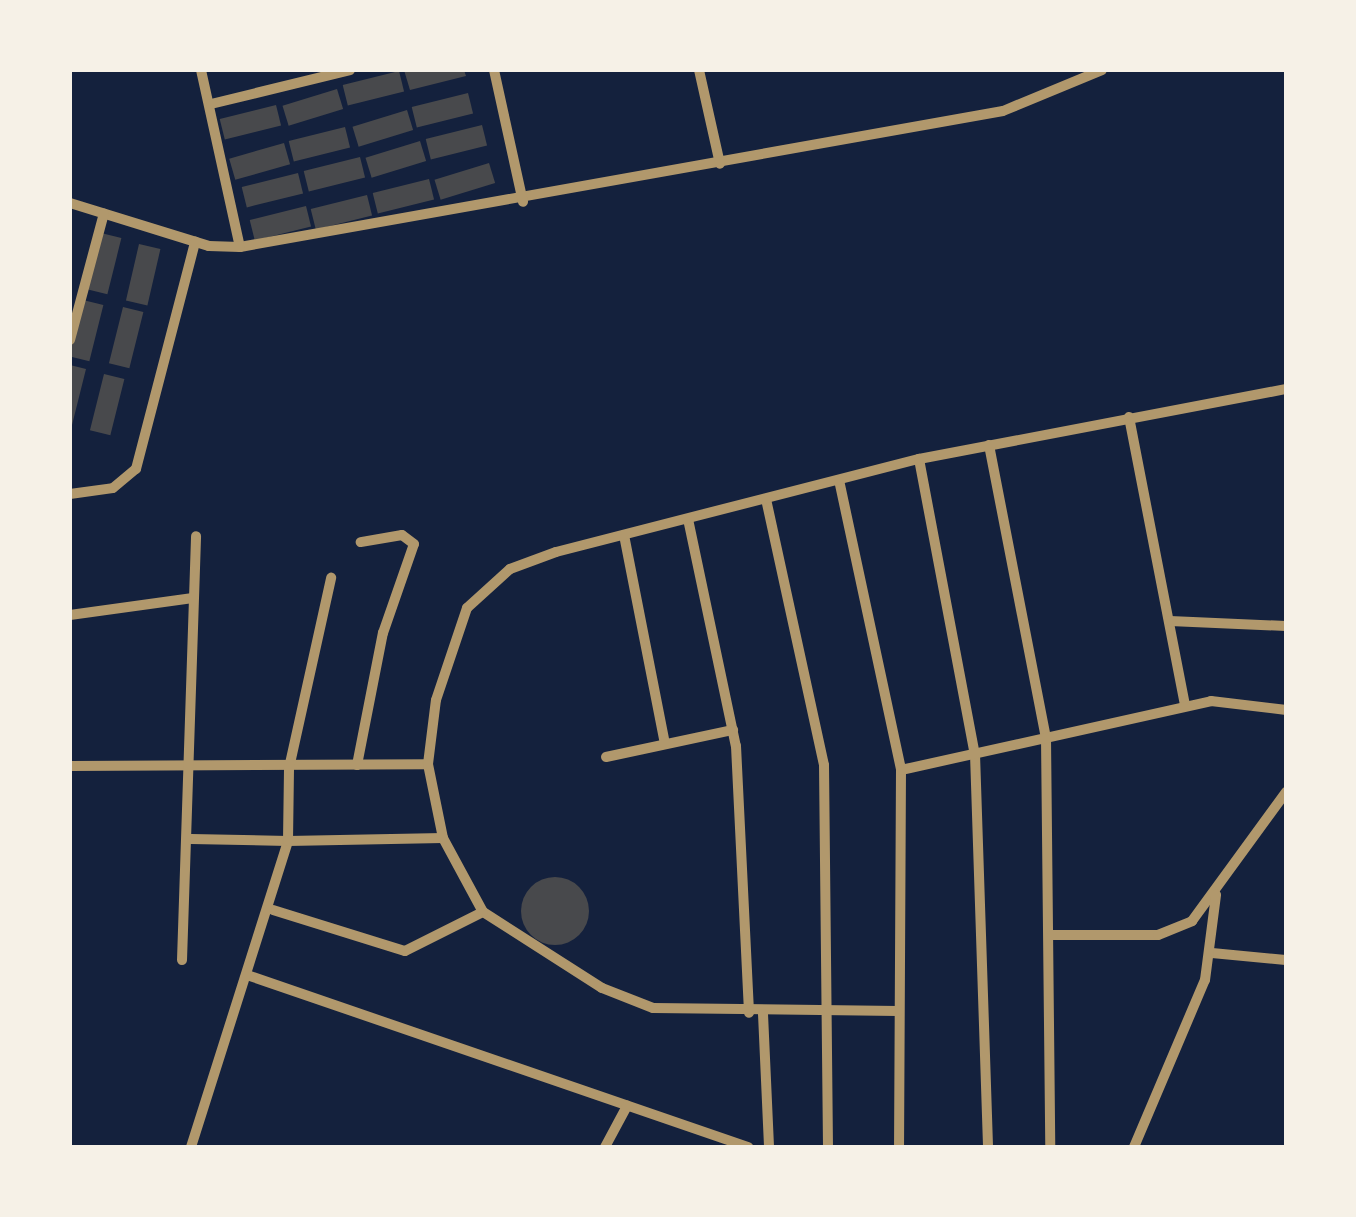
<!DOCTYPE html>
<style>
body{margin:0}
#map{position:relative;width:1356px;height:1217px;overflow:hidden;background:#14213d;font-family:"Public Sans",sans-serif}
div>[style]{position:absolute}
.building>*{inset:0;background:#48494c;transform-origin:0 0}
.round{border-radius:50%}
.minor>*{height:10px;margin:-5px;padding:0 5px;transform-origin:5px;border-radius:5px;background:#b1986c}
span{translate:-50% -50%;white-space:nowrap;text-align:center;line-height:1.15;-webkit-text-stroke:10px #f6f1e7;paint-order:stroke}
.frame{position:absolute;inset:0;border:72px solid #f6f1e7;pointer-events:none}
</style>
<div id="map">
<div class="building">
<i style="clip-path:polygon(404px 70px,464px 70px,466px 76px,410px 90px)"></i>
<i style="left:399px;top:71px;width:21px;height:58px;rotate:76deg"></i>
<i style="left:337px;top:89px;width:21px;height:57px;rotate:73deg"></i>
<i style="left:468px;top:93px;width:21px;height:58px;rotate:76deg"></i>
<i style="left:276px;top:105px;width:21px;height:58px;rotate:76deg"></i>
<i style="left:407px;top:110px;width:21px;height:57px;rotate:73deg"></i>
<i style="left:482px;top:125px;width:21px;height:58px;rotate:76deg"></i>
<i style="left:345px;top:127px;width:21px;height:58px;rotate:76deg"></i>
<i style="left:420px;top:141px;width:21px;height:57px;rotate:73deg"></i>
<i style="left:284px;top:143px;width:22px;height:57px;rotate:74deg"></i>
<i style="left:360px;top:157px;width:21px;height:58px;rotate:76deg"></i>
<i style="left:489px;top:163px;width:21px;height:57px;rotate:73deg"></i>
<i style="left:298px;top:173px;width:21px;height:58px;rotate:76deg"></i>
<i style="left:429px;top:179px;width:21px;height:58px;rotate:76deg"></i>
<i style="left:367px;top:195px;width:21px;height:58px;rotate:76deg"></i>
<i style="left:306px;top:206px;width:21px;height:58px;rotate:76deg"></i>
<i style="left:101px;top:233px;width:21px;height:58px;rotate:14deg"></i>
<i style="left:139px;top:244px;width:22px;height:58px;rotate:13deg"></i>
<i style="left:83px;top:300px;width:21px;height:58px;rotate:14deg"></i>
<i style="left:123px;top:307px;width:21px;height:58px;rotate:14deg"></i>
<i style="clip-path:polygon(70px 365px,86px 369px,71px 429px,70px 428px)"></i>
<i style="left:104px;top:374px;width:21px;height:58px;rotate:14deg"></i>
<i class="round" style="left:521px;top:877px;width:68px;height:68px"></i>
</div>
<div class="minor">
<i style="left:201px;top:70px;width:181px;rotate:77.6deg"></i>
<i style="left:240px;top:247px;width:775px;rotate:-10.11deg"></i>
<i style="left:1003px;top:111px;width:107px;rotate:-22.5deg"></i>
<i style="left:494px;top:70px;width:135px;rotate:77.6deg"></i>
<i style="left:699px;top:70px;width:96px;rotate:77.4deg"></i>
<i style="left:211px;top:104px;width:143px;rotate:-13.7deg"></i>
<i style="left:70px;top:203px;width:145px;rotate:17.2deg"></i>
<i style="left:209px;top:246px;width:31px;rotate:2deg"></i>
<i style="left:70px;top:340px;width:131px;rotate:-75deg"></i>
<i style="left:1129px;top:417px;width:294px;rotate:79deg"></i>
<i style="left:989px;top:445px;width:298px;rotate:79deg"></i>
<i style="left:1046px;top:738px;width:409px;rotate:89.4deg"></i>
<i style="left:919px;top:459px;width:300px;rotate:79.3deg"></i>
<i style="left:975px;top:754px;width:393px;rotate:88.1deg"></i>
<i style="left:839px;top:480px;width:297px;rotate:77.9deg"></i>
<i style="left:901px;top:770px;width:377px;rotate:90.3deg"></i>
<i style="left:70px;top:494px;width:43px;rotate:-7.9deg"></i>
<i style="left:113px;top:488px;width:30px;rotate:-40deg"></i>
<i style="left:136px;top:469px;width:235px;rotate:-75.4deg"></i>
<i style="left:766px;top:499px;width:272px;rotate:77.7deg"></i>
<i style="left:824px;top:765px;width:382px;rotate:89.4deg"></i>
<i style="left:688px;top:519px;width:232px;rotate:78.1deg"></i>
<i style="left:736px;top:746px;width:267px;rotate:87.2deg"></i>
<i style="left:624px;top:535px;width:213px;rotate:78.9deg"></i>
<i style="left:70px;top:615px;width:124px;rotate:-7.9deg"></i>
<i style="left:1170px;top:621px;width:116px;rotate:2.5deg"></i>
<i style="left:606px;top:757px;width:130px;rotate:-12deg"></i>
<i style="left:357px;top:765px;width:135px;rotate:-78.9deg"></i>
<i style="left:383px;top:633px;width:94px;rotate:-70.8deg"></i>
<i style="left:414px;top:544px;width:15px;rotate:-143deg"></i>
<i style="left:402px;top:535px;width:42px;rotate:170.3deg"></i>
<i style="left:70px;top:766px;width:358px;rotate:-0.3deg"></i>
<i style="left:901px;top:770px;width:318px;rotate:-12.5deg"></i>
<i style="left:1211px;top:701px;width:76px;rotate:6.8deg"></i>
<i style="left:191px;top:839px;width:97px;rotate:1.2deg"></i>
<i style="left:288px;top:841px;width:73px;rotate:-89.2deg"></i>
<i style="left:289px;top:768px;width:195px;rotate:-77.5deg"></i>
<i style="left:273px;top:910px;width:138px;rotate:17.3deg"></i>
<i style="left:405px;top:951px;width:87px;rotate:-26.6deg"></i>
<i style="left:1052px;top:935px;width:106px"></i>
<i style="left:1158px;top:935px;width:37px;rotate:-22deg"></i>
<i style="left:1192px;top:921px;width:160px;rotate:-53.9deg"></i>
<i style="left:1212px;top:953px;width:74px;rotate:5.4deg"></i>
<i style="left:182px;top:960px;width:424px;rotate:-88.1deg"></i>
<i style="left:250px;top:976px;width:527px;rotate:18.95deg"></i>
<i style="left:898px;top:1011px;width:245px;rotate:-179.3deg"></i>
<i style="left:653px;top:1008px;width:55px;rotate:-158.6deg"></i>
<i style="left:602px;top:988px;width:141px;rotate:-147.4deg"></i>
<i style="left:483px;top:912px;width:84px;rotate:-118.4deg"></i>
<i style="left:443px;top:838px;width:76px;rotate:-101.5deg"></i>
<i style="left:428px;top:764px;width:64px;rotate:-82.9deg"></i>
<i style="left:436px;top:700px;width:97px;rotate:-71.4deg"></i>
<i style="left:467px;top:608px;width:58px;rotate:-42.2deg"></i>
<i style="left:510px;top:569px;width:49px;rotate:-20.3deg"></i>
<i style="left:556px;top:552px;width:375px;rotate:-14.4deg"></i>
<i style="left:919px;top:459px;width:374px;rotate:-10.8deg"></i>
<i style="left:763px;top:1014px;width:133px;rotate:87.4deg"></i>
<i style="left:191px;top:1147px;width:321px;rotate:-72.4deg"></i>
<i style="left:288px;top:841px;width:155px;rotate:-1.1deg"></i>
<i style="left:605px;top:1147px;width:47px;rotate:-61.8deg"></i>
<i style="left:1134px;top:1147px;width:181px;rotate:-67deg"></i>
<i style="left:1205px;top:980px;width:86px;rotate:-82.6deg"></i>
</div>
<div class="frame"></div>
</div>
